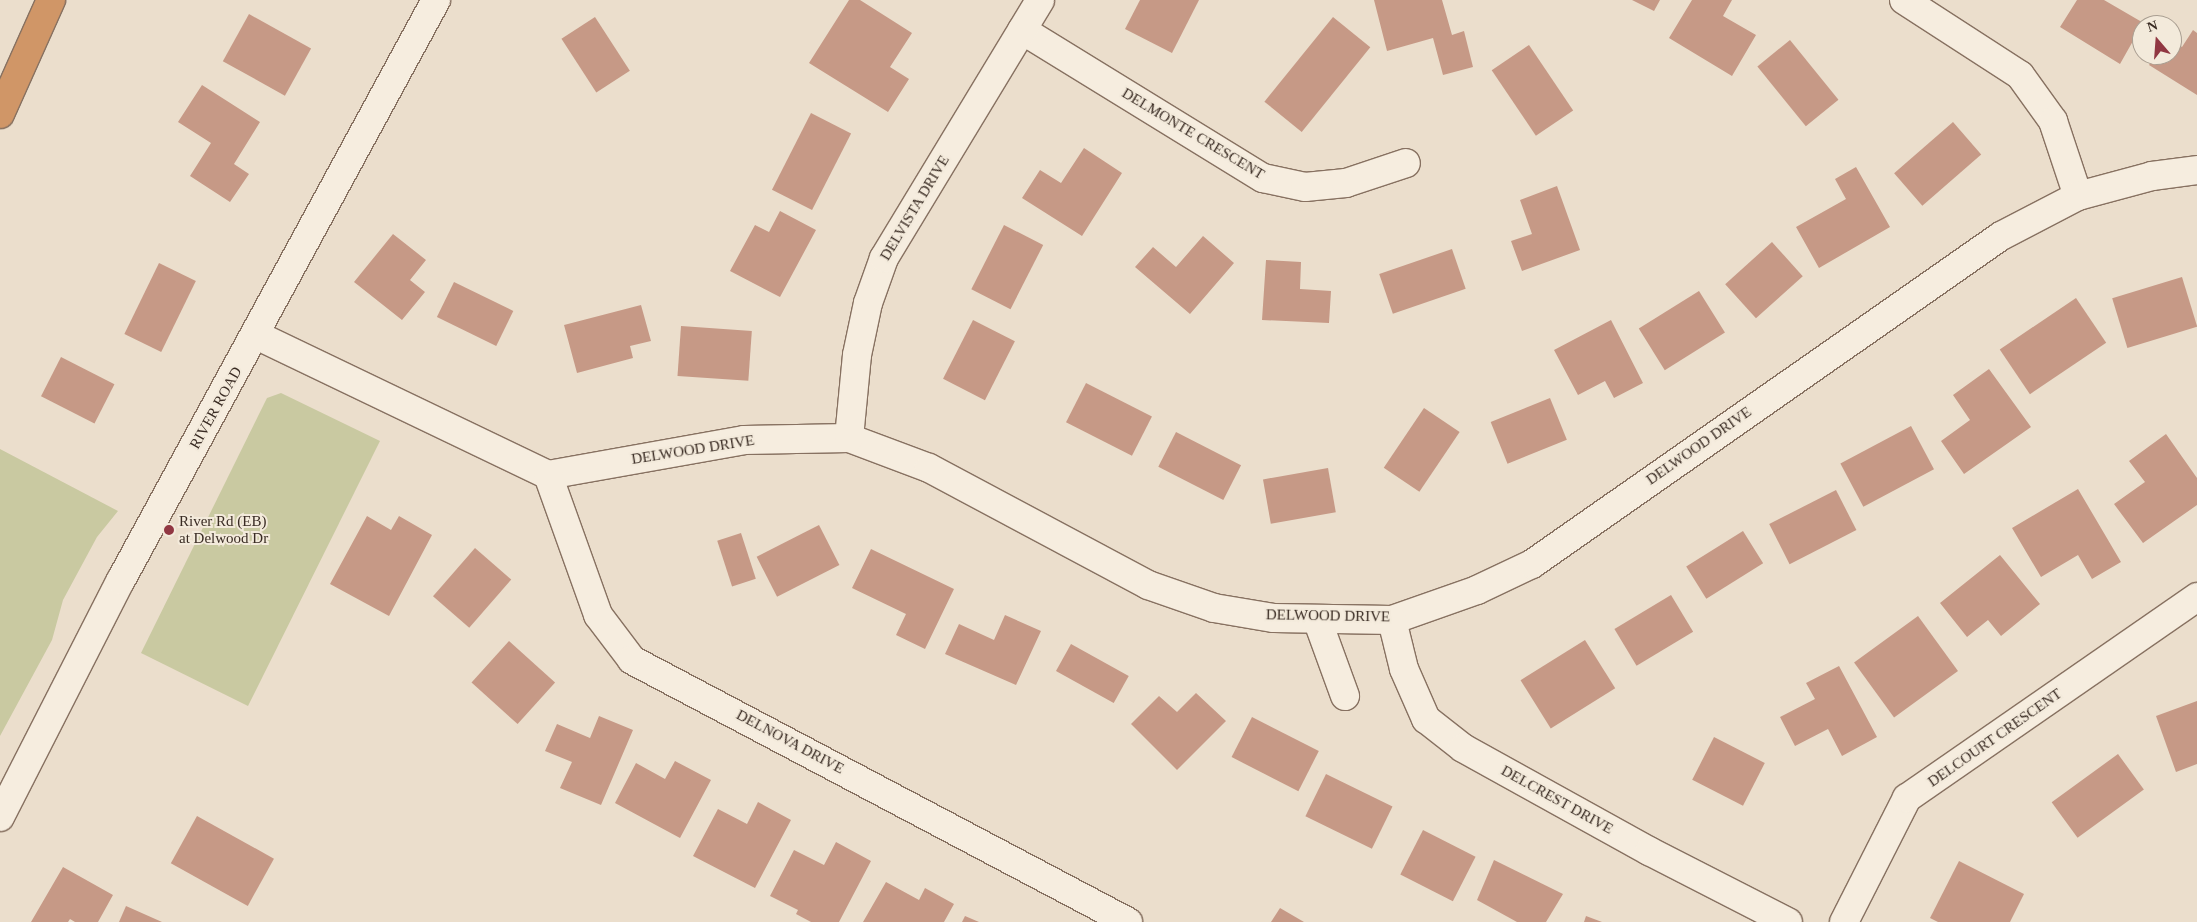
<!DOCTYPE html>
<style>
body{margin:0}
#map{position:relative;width:2197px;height:922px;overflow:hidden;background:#ebdecc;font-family:"Times New Roman",serif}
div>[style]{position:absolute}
.green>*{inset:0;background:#c9c9a1}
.building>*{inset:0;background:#c69986;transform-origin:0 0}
.roads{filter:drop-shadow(1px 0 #877161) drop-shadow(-1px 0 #877161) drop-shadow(0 1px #877161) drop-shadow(0 -1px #877161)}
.minor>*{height:28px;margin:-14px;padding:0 14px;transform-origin:14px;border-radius:14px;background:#f6eddf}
.highway>*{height:28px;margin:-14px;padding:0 14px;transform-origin:14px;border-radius:14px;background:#d09667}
.dots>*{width:14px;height:14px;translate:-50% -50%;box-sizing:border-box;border:2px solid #f3eadb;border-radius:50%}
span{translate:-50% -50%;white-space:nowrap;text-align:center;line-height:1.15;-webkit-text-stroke:4px #f3eadb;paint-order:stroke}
.street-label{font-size:15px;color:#392b23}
.poi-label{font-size:15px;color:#392b23}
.left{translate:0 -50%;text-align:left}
.north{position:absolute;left:2132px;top:15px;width:50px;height:50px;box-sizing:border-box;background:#f3eadb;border:1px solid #a99e91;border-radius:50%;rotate:342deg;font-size:14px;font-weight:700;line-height:20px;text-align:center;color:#392b23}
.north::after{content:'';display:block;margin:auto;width:18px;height:22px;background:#913742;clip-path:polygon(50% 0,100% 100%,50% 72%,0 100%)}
</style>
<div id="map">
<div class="green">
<i style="clip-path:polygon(281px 393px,380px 441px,248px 706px,141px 653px,267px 398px)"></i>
<i style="clip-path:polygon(0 449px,118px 511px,97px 537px,63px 600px,52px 640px,0 736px)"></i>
</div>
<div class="building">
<i style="clip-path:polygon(849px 0,860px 0,912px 33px,890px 67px,909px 79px,888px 112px,809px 63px)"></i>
<i style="clip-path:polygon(1140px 0,1199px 0,1172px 53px,1125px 29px)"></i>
<i style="clip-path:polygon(1374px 0,1442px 0,1452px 35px,1464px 31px,1473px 67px,1443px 75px,1433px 38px,1387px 51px)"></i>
<i style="clip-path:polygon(1632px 0,1660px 0,1654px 11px)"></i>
<i style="clip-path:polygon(1692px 0,1732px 0,1723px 16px,1756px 35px,1732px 76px,1669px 38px)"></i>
<i style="clip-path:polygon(2077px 0,2104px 0,2147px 25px,2142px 25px,2120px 64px,2060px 27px)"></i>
<i style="left:249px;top:14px;width:71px;height:54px;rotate:29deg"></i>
<i style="left:595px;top:17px;width:64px;height:40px;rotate:57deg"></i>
<i style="left:1333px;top:17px;width:48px;height:109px;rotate:39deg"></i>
<i style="clip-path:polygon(2193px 30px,2197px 33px,2197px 95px,2149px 65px,2156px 55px,2172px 55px,2172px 41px,2182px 47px)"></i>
<i style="left:1790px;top:40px;width:77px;height:42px;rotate:51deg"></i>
<i style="left:1529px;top:45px;width:79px;height:45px;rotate:56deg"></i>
<i style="clip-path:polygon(202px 85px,260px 122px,234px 164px,249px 174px,230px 202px,190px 176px,211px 143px,178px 122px)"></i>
<i style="left:811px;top:113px;width:45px;height:86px;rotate:27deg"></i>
<i style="left:1953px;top:122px;width:43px;height:78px;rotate:49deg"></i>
<i style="clip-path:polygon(1084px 148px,1122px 173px,1082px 236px,1022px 198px,1040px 170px,1061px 183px)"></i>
<i style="clip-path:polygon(1856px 167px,1890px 227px,1819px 268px,1796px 227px,1846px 199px,1835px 179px)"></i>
<i style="clip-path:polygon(1557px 186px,1580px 250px,1522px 271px,1511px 241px,1532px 234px,1520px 200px)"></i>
<i style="clip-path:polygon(780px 211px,816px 230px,780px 297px,730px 271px,755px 225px,769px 232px)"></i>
<i style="left:1004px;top:225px;width:44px;height:72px;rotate:27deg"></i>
<i style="clip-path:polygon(393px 234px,426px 260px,410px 280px,425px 292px,402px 320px,354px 282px)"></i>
<i style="clip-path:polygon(1203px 236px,1234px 263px,1190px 314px,1135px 267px,1153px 247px,1176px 267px)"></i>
<i style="left:1772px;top:242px;width:46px;height:63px;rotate:48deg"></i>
<i style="left:1452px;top:249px;width:42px;height:77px;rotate:71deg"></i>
<i style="clip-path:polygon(1266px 260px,1301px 262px,1300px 289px,1331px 291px,1329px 323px,1262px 320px)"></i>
<i style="left:159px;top:263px;width:41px;height:79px;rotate:26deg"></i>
<i style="left:2182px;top:277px;width:52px;height:73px;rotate:73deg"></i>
<i style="left:454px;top:282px;width:66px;height:39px;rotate:26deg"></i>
<i style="left:1699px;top:291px;width:49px;height:71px;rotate:58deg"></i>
<i style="left:2076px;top:298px;width:54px;height:92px;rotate:56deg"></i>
<i style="clip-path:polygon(641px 305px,651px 341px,630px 346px,633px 358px,577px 373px,564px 325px)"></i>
<i style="left:973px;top:320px;width:47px;height:66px;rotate:27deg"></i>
<i style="clip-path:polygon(1611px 320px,1643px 383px,1614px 398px,1605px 381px,1578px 395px,1554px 350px)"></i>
<i style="left:681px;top:326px;width:71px;height:50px;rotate:4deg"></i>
<i style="left:61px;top:357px;width:60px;height:44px;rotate:27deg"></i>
<i style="clip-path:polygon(1989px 369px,2031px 427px,1964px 474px,1941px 441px,1970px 420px,1953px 395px)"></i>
<i style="left:1086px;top:383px;width:74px;height:44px;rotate:27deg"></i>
<i style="left:1550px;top:398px;width:45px;height:64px;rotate:68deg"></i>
<i style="left:1424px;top:408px;width:43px;height:72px;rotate:34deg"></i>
<i style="left:1911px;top:426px;width:49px;height:80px;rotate:62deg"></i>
<i style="left:1176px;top:432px;width:73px;height:39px;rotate:27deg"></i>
<i style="clip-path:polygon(2166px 434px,2197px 478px,2197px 505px,2143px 543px,2114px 504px,2145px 482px,2129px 461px)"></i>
<i style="left:1328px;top:468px;width:45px;height:66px;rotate:80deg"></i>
<i style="clip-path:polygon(2078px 489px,2121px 562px,2092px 579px,2078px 555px,2041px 577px,2012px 528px)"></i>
<i style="left:1836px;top:490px;width:45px;height:75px;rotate:63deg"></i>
<i style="clip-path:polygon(367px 516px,391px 530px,399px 516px,432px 535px,389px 616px,330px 584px)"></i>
<i style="left:819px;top:525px;width:45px;height:70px;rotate:63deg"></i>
<i style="left:1743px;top:531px;width:38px;height:67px;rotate:58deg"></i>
<i style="left:741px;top:533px;width:48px;height:25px;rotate:72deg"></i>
<i style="left:475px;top:548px;width:48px;height:64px;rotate:41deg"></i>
<i style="clip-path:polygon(871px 549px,954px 589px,925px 649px,896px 635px,906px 614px,852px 588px)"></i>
<i style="clip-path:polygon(2000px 555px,2040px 604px,2001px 636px,1988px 620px,1967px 637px,1940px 603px)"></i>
<i style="left:1671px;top:595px;width:43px;height:66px;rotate:59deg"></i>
<i style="clip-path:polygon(1005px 615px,1041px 631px,1016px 685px,945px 654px,959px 624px,994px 640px)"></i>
<i style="left:1918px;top:616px;width:68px;height:79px;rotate:54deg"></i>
<i style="left:1585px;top:640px;width:57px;height:76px;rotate:58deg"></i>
<i style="left:509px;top:641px;width:62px;height:56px;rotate:42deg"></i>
<i style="left:1071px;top:644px;width:66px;height:31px;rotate:29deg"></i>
<i style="clip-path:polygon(1839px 666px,1877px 737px,1842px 756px,1828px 729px,1795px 746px,1780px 717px,1815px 699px,1806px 683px)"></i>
<i style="clip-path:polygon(1196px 693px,1226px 721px,1177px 770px,1131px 724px,1159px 696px,1177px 712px)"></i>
<i style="clip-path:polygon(2197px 701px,2197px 764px,2176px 772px,2156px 716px)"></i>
<i style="clip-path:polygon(599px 716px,633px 730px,601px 805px,560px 788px,572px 762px,545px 751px,557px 724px,590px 738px)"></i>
<i style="left:1252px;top:717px;width:75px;height:45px;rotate:27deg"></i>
<i style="left:1714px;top:737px;width:57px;height:48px;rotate:27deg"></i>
<i style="left:2118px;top:754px;width:44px;height:82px;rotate:54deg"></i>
<i style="clip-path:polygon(675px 761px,711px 780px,680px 838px,615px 803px,636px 763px,665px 779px)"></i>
<i style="left:1326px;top:774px;width:74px;height:47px;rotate:26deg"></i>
<i style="clip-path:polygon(758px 802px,791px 820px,755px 888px,693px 856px,718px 809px,747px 824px)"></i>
<i style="left:197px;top:816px;width:88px;height:54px;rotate:29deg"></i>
<i style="left:1423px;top:830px;width:59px;height:50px;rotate:27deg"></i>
<i style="clip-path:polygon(836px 842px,871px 861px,839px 922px,811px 922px,796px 914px,798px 910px,770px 896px,794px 850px,824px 865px)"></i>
<i style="clip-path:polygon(1494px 860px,1563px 894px,1546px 922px,1517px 922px,1477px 900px)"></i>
<i style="clip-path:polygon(1959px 861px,2024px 894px,2010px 922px,1938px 922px,1930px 918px)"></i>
<i style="clip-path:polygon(63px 867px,113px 895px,98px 922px,75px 922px,70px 919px,68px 922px,31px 922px)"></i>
<i style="clip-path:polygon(886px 882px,919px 900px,925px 888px,954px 904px,944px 922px,863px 922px)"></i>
<i style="clip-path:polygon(126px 906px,162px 922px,119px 922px)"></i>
<i style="clip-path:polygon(1280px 908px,1304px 922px,1271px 922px)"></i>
<i style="clip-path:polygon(965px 916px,979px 922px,962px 922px)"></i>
<i style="clip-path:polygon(1586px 916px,1602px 922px,1584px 922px)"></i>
</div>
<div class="roads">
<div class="minor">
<i style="left:1904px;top:0;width:138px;rotate:32.9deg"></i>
<i style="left:2020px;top:75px;width:57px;rotate:54.3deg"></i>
<i style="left:2053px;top:121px;width:79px;rotate:71.6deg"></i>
<i style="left:1022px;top:30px;width:283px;rotate:31.6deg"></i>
<i style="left:1263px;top:178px;width:43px;rotate:12.1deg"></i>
<i style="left:1305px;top:187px;width:41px;rotate:-5.6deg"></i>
<i style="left:1346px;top:183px;width:63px;rotate:-18.4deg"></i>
<i style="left:256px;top:335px;width:324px;rotate:25.6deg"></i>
<i style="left:548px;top:475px;width:199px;rotate:-10.1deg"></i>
<i style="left:744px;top:440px;width:105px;rotate:-1.1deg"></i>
<i style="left:849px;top:438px;width:85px;rotate:20.6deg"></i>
<i style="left:929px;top:468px;width:248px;rotate:28.1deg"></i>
<i style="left:1148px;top:585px;width:70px;rotate:19.2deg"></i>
<i style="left:1214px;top:608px;width:61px;rotate:9.5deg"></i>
<i style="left:1274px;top:618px;width:118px;rotate:1deg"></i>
<i style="left:1392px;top:620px;width:90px;rotate:-19.4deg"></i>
<i style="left:1477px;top:590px;width:61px;rotate:-25.3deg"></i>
<i style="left:1532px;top:564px;width:572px;rotate:-34.97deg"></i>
<i style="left:2001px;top:236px;width:87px;rotate:-27.5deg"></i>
<i style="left:2078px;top:196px;width:77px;rotate:-15.1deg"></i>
<i style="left:2152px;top:176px;width:45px;rotate:-7.6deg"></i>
<i style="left:849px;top:438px;width:83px;rotate:-84.5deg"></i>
<i style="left:857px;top:355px;width:53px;rotate:-78.1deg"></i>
<i style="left:868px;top:303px;width:48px;rotate:-70.4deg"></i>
<i style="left:884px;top:258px;width:301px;rotate:-58.8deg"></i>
<i style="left:548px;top:475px;width:149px;rotate:70.3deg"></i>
<i style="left:598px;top:615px;width:56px;rotate:52.9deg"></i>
<i style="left:632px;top:660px;width:561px;rotate:27.84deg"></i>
<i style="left:1317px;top:619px;width:82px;rotate:70deg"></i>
<i style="left:1392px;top:620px;width:50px;rotate:76.2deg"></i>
<i style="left:1404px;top:669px;width:55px;rotate:66.3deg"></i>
<i style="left:1426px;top:719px;width:47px;rotate:38.1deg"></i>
<i style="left:1463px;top:748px;width:213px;rotate:29deg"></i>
<i style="left:1649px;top:851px;width:156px;rotate:27.1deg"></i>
<i style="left:0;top:817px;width:266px;rotate:-63deg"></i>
<i style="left:121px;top:580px;width:660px;rotate:-61.49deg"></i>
<i style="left:1844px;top:922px;width:139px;rotate:-63.1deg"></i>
<i style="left:1907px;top:798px;width:353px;rotate:-34.7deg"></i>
</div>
<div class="highway">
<i style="left:0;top:114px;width:125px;rotate:-65.9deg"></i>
</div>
</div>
<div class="dots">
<i style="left:169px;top:530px;background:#913742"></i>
</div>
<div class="street-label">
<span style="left:1193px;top:134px;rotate:31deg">DELMONTE CRESCENT</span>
<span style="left:915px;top:208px;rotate:-59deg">DELVISTA DRIVE</span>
<span style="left:216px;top:408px;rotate:-61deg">RIVER ROAD</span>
<span style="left:1699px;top:446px;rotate:-35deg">DELWOOD DRIVE</span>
<span style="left:693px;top:450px;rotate:-9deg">DELWOOD DRIVE</span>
<span style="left:1328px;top:616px;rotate:1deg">DELWOOD DRIVE</span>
<span style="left:1995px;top:738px;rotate:-35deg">DELCOURT CRESCENT</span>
<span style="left:790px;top:742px;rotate:28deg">DELNOVA DRIVE</span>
<span style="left:1557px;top:800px;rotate:29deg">DELCREST DRIVE</span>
</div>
<div class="poi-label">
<span class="left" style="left:179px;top:530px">River Rd (EB)<br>at Delwood Dr</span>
</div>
<div class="north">N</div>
</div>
